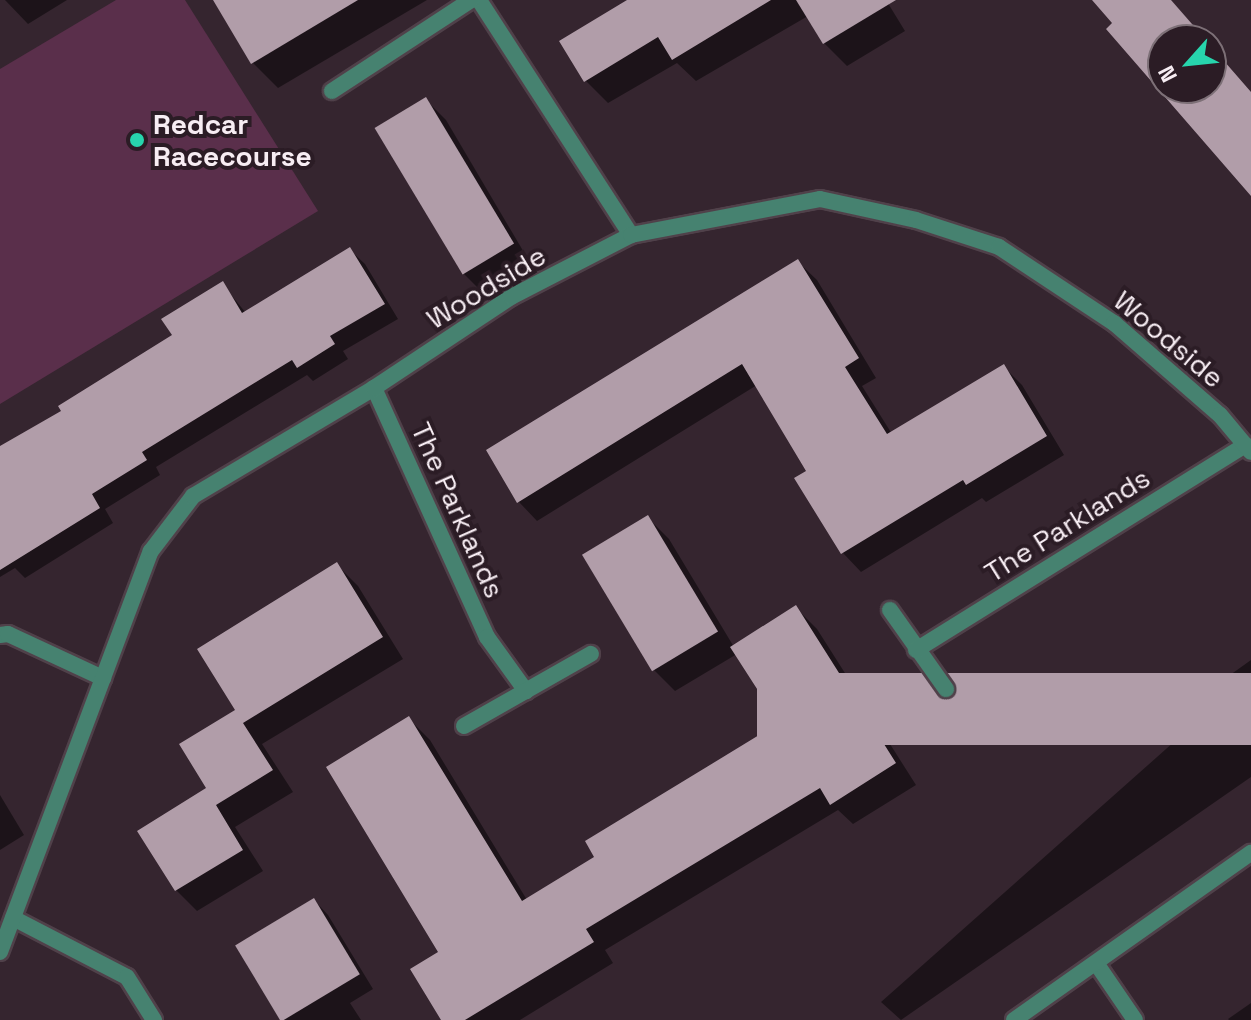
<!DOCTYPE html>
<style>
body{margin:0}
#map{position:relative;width:1251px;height:1020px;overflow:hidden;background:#35252f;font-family:"Space Grotesk",sans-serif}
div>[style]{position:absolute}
.green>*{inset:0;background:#5a2f4b}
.shadow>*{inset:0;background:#0007}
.building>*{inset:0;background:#b19da9;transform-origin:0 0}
.roads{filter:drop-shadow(2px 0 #50414a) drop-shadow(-2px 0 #50414a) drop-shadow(0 2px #50414a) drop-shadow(0 -2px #50414a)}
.street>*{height:16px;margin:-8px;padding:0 8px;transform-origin:8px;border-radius:8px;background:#468270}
.dots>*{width:22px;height:22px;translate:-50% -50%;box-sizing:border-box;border:4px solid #2b1c25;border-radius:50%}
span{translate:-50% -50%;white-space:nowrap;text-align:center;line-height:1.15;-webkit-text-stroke:8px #2b1c25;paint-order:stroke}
.poi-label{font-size:28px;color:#f7edf3;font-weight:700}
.left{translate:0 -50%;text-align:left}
.street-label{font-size:28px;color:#f7edf3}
.north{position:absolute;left:1147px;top:24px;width:80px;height:80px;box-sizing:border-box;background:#2b1c25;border:2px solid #7d7077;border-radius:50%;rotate:243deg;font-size:22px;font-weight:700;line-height:32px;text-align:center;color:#f7edf3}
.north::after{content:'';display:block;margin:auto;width:28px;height:36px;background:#27d5ad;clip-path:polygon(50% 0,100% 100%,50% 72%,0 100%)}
</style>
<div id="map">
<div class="green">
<i style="clip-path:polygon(116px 0,185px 0,318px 211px,0 404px,0 69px)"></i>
</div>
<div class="shadow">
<i style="clip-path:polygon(5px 0,67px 0,28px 24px)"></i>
<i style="clip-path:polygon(216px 0,427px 0,278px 88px,252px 62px)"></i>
<i style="clip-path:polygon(631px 0,886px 0,905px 31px,847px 66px,824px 43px,808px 16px,696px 81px,677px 63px,608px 103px,585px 80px)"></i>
<i style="clip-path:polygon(425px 99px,446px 120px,532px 266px,484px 294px,463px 273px)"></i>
<i style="clip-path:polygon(350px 250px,365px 264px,398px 319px,343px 351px,348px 359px,313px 381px,307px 375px,156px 467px,160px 475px,105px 509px,113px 523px,25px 578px,15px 568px,0 577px,0 449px,63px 412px,174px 336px,222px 284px,246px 313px)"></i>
<i style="clip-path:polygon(798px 262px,817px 280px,876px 378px,862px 386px,892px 434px,1004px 367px,1022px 385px,1064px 455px,986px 502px,982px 498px,861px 572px,843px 553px,797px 479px,809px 471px,757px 385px,537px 521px,519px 502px,488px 450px)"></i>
<i style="clip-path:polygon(648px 518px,669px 539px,734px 647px,796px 608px,817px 629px,916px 785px,853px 824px,838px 810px,605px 950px,613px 963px,520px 1020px,443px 1020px,441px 953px,409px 719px,430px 740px,527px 900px,597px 857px,781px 724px,737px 654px,675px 691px,654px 670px)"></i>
<i style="clip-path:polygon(337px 565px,358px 586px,403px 659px,262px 744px,293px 792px,235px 827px,263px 871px,197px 911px,176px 890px,238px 711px)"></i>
<i style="clip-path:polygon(1251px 660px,1251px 777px,901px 1020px,881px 1002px,1237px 686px,1230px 675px)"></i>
<i style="clip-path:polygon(0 795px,24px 835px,0 850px)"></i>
<i style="clip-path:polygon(314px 900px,328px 915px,373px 989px,350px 1003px,361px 1020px,282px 1020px,237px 946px)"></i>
<i style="clip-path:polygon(1251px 1003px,1251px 1020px,1229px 1020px,1228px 1019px)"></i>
</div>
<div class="building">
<i style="clip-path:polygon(213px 0,358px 0,251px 64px)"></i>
<i style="clip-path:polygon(627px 0,771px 0,672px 60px,658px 37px,584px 82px,559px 41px)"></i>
<i style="clip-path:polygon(796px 0,896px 0,823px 44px)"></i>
<i style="clip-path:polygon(1092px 0,1171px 0,1206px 40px,1163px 40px,1163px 88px,1211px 88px,1211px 46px,1251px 92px,1251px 196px,1106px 29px,1112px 23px)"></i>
<i style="left:426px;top:97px;width:171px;height:60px;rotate:59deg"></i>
<i style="clip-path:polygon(350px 247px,385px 304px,330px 336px,335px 344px,297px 368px,292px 360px,142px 452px,147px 460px,92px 494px,100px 508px,0 570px,0 446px,61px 411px,58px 406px,172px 335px,161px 319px,223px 281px,242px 313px)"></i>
<i style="clip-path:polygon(798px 259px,859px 358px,845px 367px,887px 434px,1004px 364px,1047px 436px,966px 485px,963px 480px,841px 554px,794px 478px,806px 471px,742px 364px,517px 503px,486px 450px)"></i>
<i style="left:648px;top:515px;width:136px;height:77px;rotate:59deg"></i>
<i style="clip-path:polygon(337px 562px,383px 637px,243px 723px,273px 770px,216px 805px,243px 850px,175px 891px,137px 831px,206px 788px,179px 744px,235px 710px,197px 649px)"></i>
<i style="clip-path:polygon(796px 605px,896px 763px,830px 805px,820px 788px,586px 929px,594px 942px,465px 1020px,441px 1020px,410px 969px,438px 952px,326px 767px,409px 716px,522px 901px,594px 857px,585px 841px,779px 723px,730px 647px)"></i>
<i style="left:1251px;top:673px;width:72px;height:494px;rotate:90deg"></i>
<i style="left:314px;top:898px;width:89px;height:92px;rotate:59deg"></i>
</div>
<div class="roads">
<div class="street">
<i style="left:479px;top:0;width:280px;rotate:57.1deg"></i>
<i style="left:332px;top:91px;width:166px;rotate:-33.2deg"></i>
<i style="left:374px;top:388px;width:273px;rotate:65.6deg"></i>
<i style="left:487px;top:637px;width:67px;rotate:54.2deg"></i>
<i style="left:890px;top:610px;width:97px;rotate:54.7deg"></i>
<i style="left:0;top:635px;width:8px;rotate:-7deg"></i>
<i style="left:8px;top:634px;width:105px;rotate:24.9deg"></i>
<i style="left:916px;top:650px;width:388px;rotate:-31.9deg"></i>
<i style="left:464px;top:726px;width:146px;rotate:-29.6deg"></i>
<i style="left:13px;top:918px;width:128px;rotate:27.4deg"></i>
<i style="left:127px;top:977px;width:51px;rotate:57.9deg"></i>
<i style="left:0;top:952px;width:428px;rotate:-69.4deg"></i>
<i style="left:151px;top:551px;width:69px;rotate:-52.6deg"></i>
<i style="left:193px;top:496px;width:211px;rotate:-30.8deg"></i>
<i style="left:374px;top:388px;width:164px;rotate:-33.6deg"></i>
<i style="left:511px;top:297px;width:135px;rotate:-27.3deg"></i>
<i style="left:631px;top:235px;width:192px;rotate:-10.8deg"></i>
<i style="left:820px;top:199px;width:98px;rotate:12.3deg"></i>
<i style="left:916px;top:220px;width:87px;rotate:18deg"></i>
<i style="left:999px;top:247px;width:138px;rotate:33.5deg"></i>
<i style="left:1114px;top:323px;width:140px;rotate:41deg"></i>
<i style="left:1220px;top:415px;width:48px;rotate:50deg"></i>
<i style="left:1096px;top:963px;width:69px;rotate:55.6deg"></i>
<i style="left:1014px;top:1020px;width:290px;rotate:-35.2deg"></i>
</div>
</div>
<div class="dots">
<i style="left:137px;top:140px;background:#27d5ad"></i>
</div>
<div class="poi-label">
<span class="left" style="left:153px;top:140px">Redcar<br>Racecourse</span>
</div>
<div class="street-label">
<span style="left:486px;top:287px;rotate:-31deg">Woodside</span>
<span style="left:1169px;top:339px;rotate:40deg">Woodside</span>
<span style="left:458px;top:510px;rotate:66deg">The Parklands</span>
<span style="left:1067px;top:525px;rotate:-32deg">The Parklands</span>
</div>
<div class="north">N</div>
</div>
